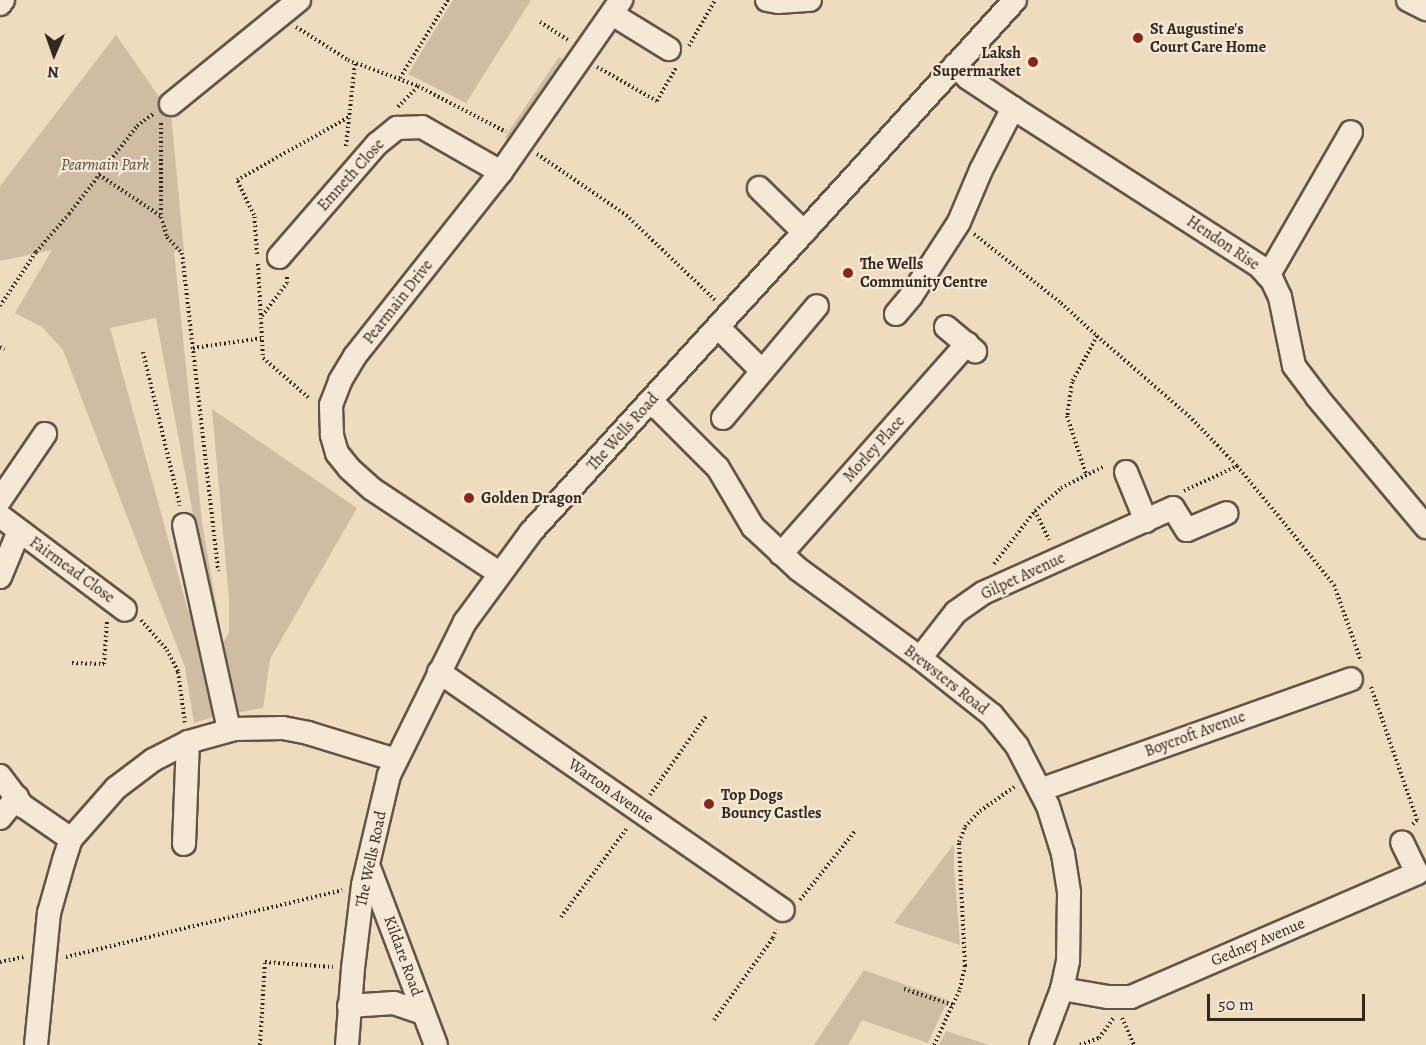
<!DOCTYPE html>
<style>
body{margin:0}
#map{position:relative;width:1426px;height:1045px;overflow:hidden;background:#efdbbd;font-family:Alegreya,serif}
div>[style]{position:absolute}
.green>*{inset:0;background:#cfbca2;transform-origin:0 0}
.path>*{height:4px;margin-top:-2px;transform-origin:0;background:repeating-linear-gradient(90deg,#332721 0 1.5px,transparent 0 4.5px)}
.roads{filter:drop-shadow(2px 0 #625448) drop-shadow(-2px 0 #625448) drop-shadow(0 2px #625448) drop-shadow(0 -2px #625448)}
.minor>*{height:22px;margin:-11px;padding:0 11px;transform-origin:11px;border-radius:11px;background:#f5e8d4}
.dots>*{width:16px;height:16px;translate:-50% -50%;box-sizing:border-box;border:3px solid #f5e8d4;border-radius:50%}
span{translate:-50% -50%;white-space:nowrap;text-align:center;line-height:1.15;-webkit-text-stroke:4.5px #f5e8d4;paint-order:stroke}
.poi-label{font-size:16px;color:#332721;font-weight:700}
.left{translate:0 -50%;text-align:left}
.right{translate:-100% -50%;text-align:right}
.park-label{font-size:16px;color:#5a4c41;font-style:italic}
.street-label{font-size:16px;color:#332721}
.north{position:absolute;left:24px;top:24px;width:60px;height:60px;-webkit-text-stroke:4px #f5e8d4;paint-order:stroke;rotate:182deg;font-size:16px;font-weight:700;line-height:24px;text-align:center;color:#332721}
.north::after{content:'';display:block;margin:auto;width:21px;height:27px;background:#332721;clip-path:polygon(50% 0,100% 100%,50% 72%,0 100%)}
.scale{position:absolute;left:1207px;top:994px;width:158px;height:27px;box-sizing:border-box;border:3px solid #332721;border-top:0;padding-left:8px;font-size:18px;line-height:21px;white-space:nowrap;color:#332721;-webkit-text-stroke:4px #f5e8d4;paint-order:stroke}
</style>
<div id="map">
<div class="green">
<i style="clip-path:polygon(453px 0,531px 0,466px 103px,408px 74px)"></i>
<i style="clip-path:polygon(116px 35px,171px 114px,184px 251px,174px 251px,202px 522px,220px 627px,216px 637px,156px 318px,110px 328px,188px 611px,198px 608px,216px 716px,194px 723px,185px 667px,63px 350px,42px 327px,15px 313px,52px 250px,0 261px,0 186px)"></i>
<i style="left:559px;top:57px;width:7px;height:97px;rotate:34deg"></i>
<i style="clip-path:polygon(212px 409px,357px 508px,270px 659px,263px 708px,230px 714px,218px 650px,229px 633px,229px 599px)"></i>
<i style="clip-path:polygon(954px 844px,954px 867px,960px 945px,894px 923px)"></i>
<i style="clip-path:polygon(864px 970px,948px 1000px,928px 1043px,862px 1020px,848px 1045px,814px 1045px)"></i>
<i style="clip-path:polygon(946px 1031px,989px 1045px,939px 1045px)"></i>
</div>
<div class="path">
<i style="left:540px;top:22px;width:33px;rotate:33deg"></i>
<i style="left:296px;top:27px;width:62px;rotate:32.4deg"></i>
<i style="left:348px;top:60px;width:75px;rotate:20.4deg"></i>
<i style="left:418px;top:86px;width:99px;rotate:27.6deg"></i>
<i style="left:689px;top:46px;width:53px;rotate:-60.5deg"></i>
<i style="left:597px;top:67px;width:69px;rotate:29.5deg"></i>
<i style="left:657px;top:101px;width:38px;rotate:-60deg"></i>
<i style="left:400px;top:78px;width:92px;rotate:-58.4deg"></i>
<i style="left:398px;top:107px;width:29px;rotate:-46deg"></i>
<i style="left:161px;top:123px;width:94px;rotate:90deg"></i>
<i style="left:161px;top:217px;width:21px;rotate:73deg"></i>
<i style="left:167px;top:237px;width:22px;rotate:47deg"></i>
<i style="left:182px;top:253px;width:320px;rotate:83.5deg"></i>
<i style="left:346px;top:146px;width:83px;rotate:-83.8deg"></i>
<i style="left:537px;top:154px;width:108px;rotate:34.4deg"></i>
<i style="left:626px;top:215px;width:124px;rotate:43.7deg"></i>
<i style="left:99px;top:175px;width:74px;rotate:33.5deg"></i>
<i style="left:974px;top:234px;width:111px;rotate:38.4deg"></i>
<i style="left:1061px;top:303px;width:49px;rotate:42.5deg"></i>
<i style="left:1097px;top:336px;width:52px;rotate:118.5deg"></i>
<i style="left:1072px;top:382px;width:34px;rotate:98deg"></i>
<i style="left:1067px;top:416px;width:61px;rotate:71.9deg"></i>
<i style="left:257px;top:254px;width:39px;rotate:-94deg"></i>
<i style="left:254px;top:215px;width:39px;rotate:-116deg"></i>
<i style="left:237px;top:180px;width:129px;rotate:-29.4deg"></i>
<i style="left:258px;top:264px;width:94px;rotate:87deg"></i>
<i style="left:263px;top:358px;width:61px;rotate:41deg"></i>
<i style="left:0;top:306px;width:65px;rotate:-56.3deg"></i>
<i style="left:36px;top:252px;width:50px;rotate:-49deg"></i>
<i style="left:69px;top:214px;width:111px;rotate:-52.3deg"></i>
<i style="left:137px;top:126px;width:21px;rotate:-37deg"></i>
<i style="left:262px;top:316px;width:41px;rotate:-52.9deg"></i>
<i style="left:287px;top:283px;width:8px;rotate:-90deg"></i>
<i style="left:1097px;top:336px;width:126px;rotate:41.1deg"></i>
<i style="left:1192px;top:419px;width:65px;rotate:46.2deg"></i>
<i style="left:1237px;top:466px;width:67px;rotate:50.4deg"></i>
<i style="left:1280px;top:518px;width:86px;rotate:51.1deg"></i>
<i style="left:1334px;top:585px;width:81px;rotate:70.4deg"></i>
<i style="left:0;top:347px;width:5px;rotate:22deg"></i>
<i style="left:193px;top:348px;width:70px;rotate:-8.2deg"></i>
<i style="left:143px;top:352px;width:158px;rotate:76.5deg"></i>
<i style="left:1184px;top:491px;width:59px;rotate:-25.3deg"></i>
<i style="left:1035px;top:511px;width:32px;rotate:64deg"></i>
<i style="left:994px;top:564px;width:67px;rotate:-52.3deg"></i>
<i style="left:1035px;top:511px;width:35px;rotate:-41deg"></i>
<i style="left:1061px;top:488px;width:49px;rotate:-26.6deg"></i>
<i style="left:141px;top:620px;width:40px;rotate:49deg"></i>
<i style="left:167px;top:650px;width:25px;rotate:63deg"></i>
<i style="left:178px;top:672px;width:51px;rotate:82.2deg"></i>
<i style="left:72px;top:663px;width:32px;rotate:2deg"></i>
<i style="left:104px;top:664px;width:43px;rotate:-86deg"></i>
<i style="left:1371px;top:687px;width:141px;rotate:70.9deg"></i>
<i style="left:1417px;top:820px;width:8px;rotate:135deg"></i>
<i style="left:650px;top:795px;width:97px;rotate:-54.7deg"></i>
<i style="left:800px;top:900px;width:88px;rotate:-51.4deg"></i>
<i style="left:561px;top:917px;width:111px;rotate:-53.4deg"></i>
<i style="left:66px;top:957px;width:284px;rotate:-13.6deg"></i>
<i style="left:0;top:962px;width:24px;rotate:-12deg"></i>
<i style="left:904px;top:989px;width:52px;rotate:18.1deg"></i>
<i style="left:1122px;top:1018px;width:30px;rotate:66deg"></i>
<i style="left:714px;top:1020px;width:101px;rotate:-54.3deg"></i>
<i style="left:773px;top:938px;width:9px;rotate:-72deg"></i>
<i style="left:260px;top:1045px;width:83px;rotate:-86.6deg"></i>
<i style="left:265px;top:962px;width:68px;rotate:4.2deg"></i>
<i style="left:934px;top:1045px;width:62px;rotate:-65.1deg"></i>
<i style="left:960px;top:989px;width:24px;rotate:-78deg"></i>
<i style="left:965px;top:966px;width:124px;rotate:-92.8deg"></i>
<i style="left:959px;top:842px;width:16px;rotate:-68deg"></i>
<i style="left:965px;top:827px;width:22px;rotate:-47deg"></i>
<i style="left:980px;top:811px;width:42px;rotate:-35.2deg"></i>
<i style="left:1080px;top:1045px;width:20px;rotate:-20deg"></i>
<i style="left:1099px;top:1038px;width:26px;rotate:-54deg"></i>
</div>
<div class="roads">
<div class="minor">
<i style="left:767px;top:0;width:11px;rotate:10deg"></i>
<i style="left:778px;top:2px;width:32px;rotate:-4deg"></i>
<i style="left:1408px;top:0;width:20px;rotate:27deg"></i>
<i style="left:0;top:4px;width:5px;rotate:-53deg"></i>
<i style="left:612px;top:14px;width:67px;rotate:31.6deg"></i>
<i style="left:955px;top:65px;width:18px;rotate:45deg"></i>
<i style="left:968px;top:78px;width:54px;rotate:33.7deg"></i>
<i style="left:1013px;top:108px;width:292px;rotate:32.7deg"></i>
<i style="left:1259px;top:266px;width:19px;rotate:47deg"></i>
<i style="left:1272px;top:280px;width:19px;rotate:65deg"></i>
<i style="left:1280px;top:297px;width:70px;rotate:78.5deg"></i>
<i style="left:1294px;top:366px;width:39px;rotate:53deg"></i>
<i style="left:1317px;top:397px;width:170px;rotate:50deg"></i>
<i style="left:171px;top:104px;width:165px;rotate:-39.1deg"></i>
<i style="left:759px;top:188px;width:63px;rotate:44.4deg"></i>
<i style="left:279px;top:257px;width:150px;rotate:-49.1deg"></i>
<i style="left:377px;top:144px;width:26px;rotate:-39deg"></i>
<i style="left:397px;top:128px;width:25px;rotate:-2deg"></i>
<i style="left:422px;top:127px;width:91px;rotate:29.7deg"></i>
<i style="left:1268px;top:276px;width:166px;rotate:-60deg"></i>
<i style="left:896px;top:314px;width:23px;rotate:-50deg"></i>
<i style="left:911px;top:296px;width:88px;rotate:-57deg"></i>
<i style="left:959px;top:222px;width:56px;rotate:-67.1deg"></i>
<i style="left:981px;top:170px;width:70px;rotate:-62.7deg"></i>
<i style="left:718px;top:327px;width:61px;rotate:45deg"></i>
<i style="left:946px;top:327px;width:38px;rotate:40deg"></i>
<i style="left:648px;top:404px;width:12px;rotate:24deg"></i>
<i style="left:659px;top:409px;width:83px;rotate:45deg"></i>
<i style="left:718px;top:468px;width:69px;rotate:59.3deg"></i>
<i style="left:753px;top:527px;width:62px;rotate:43deg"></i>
<i style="left:798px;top:569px;width:151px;rotate:36.1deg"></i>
<i style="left:920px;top:658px;width:92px;rotate:38.4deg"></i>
<i style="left:992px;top:715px;width:40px;rotate:51deg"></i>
<i style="left:1017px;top:746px;width:68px;rotate:62.7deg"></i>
<i style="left:1048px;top:806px;width:50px;rotate:72.6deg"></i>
<i style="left:1063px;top:854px;width:39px;rotate:81deg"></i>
<i style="left:1069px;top:893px;width:68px;rotate:90.8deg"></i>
<i style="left:1068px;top:961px;width:29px;rotate:102deg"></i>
<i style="left:1062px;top:989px;width:60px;rotate:110.6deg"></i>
<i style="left:723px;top:418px;width:146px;rotate:-50deg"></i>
<i style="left:1126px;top:472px;width:53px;rotate:67.8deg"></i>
<i style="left:0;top:500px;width:80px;rotate:-55.7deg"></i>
<i style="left:0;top:516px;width:156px;rotate:36.9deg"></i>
<i style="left:184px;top:525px;width:210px;rotate:77.6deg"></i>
<i style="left:781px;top:554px;width:281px;rotate:-48.5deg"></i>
<i style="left:499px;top:573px;width:152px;rotate:-146.5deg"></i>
<i style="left:372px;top:489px;width:31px;rotate:-138deg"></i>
<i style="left:349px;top:468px;width:19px;rotate:-129deg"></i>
<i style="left:337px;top:453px;width:19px;rotate:-106deg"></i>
<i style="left:332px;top:435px;width:30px;rotate:-92deg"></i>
<i style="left:331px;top:405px;width:26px;rotate:-69deg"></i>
<i style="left:340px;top:381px;width:29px;rotate:-59deg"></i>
<i style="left:355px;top:356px;width:235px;rotate:-51.6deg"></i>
<i style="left:501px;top:172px;width:210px;rotate:-55.1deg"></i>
<i style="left:0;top:577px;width:50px;rotate:-67.6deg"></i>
<i style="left:920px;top:658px;width:58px;rotate:-52deg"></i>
<i style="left:956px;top:612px;width:33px;rotate:-35deg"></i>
<i style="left:983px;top:593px;width:208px;rotate:-24.1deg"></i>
<i style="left:1173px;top:508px;width:26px;rotate:58deg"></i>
<i style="left:1187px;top:530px;width:43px;rotate:-23deg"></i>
<i style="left:439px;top:672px;width:418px;rotate:34.7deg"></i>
<i style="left:0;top:776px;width:38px;rotate:53deg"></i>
<i style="left:23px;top:806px;width:58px;rotate:34.5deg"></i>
<i style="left:1040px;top:790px;width:330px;rotate:-19.6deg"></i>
<i style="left:0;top:818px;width:27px;rotate:-51deg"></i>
<i style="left:184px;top:844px;width:102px;rotate:-87.8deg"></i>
<i style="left:368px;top:865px;width:192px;rotate:69.3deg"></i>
<i style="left:1062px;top:989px;width:47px;rotate:9.9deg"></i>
<i style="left:1108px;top:997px;width:23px"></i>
<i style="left:1131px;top:997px;width:312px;rotate:-23.4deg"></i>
<i style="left:1417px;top:873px;width:34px;rotate:-116deg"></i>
<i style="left:349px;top:1006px;width:45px;rotate:-3.8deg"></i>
<i style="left:394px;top:1003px;width:31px;rotate:19deg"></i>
<i style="left:36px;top:1045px;width:133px;rotate:-84.4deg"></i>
<i style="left:49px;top:913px;width:55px;rotate:-74.2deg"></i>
<i style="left:64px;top:860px;width:22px;rotate:-72deg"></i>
<i style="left:71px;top:839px;width:68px;rotate:-48.6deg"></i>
<i style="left:116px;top:788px;width:46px;rotate:-37.1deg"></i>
<i style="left:153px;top:760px;width:39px;rotate:-27deg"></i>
<i style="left:188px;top:742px;width:49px;rotate:-15.5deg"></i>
<i style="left:235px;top:729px;width:48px;rotate:-1.2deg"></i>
<i style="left:283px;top:728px;width:25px;rotate:11deg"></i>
<i style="left:308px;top:733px;width:92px;rotate:17.1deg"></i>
<i style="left:347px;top:1045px;width:77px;rotate:-85.5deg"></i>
<i style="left:353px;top:968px;width:84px;rotate:-83.1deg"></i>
<i style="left:363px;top:885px;width:113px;rotate:-76.7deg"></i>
<i style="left:389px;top:775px;width:171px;rotate:-63.6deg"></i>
<i style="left:465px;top:622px;width:112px;rotate:-53.7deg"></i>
<i style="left:531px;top:532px;width:719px;rotate:-47.7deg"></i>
</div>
</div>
<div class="dots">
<i style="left:1138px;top:38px;background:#8f2418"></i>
<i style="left:1033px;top:62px;background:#8f2418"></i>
<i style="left:848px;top:273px;background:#8f2418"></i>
<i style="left:469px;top:498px;background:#8f2418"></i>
<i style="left:709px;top:804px;background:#8f2418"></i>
</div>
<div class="poi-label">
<span class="left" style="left:1150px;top:38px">St Augustine's<br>Court Care Home</span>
<span class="right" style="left:1021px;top:62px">Laksh<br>Supermarket</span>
<span class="left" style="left:860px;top:273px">The Wells<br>Community Centre</span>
<span class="left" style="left:481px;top:498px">Golden Dragon</span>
<span class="left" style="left:721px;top:804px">Top Dogs<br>Bouncy Castles</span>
</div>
<div class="park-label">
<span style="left:105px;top:165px">Pearmain Park</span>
</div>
<div class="street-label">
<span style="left:351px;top:175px;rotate:-48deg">Emneth Close</span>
<span style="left:1223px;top:243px;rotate:34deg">Hendon Rise</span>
<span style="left:398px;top:302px;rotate:-52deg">Pearmain Drive</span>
<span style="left:623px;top:432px;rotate:-48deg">The Wells Road</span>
<span style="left:874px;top:449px;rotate:-48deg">Morley Place</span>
<span style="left:72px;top:570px;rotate:36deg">Fairmead Close</span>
<span style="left:1023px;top:576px;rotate:-25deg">Gilpet Avenue</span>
<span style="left:946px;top:680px;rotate:38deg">Brewsters Road</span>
<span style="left:1195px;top:734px;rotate:-20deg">Boycroft Avenue</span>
<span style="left:611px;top:791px;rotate:35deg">Warton Avenue</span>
<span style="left:371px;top:859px;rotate:-78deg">The Wells Road</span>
<span style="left:1258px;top:942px;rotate:-23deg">Gedney Avenue</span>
<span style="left:403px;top:956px;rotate:70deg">Kildare Road</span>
</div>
<div class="north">N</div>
<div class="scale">50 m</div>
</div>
